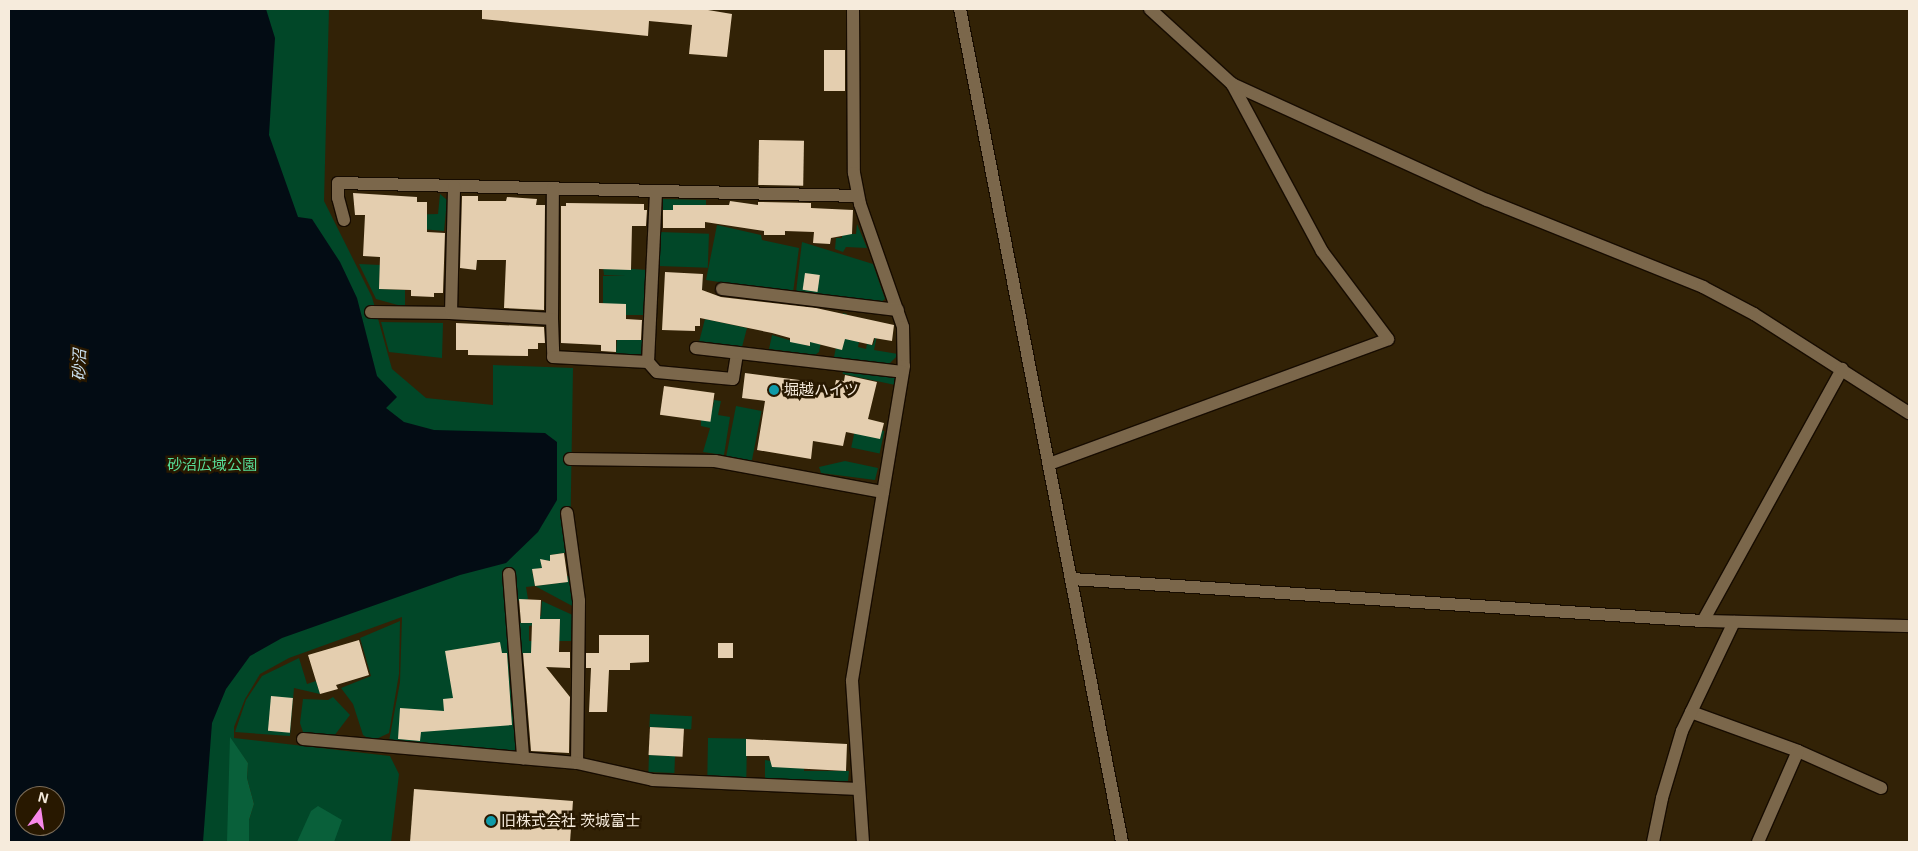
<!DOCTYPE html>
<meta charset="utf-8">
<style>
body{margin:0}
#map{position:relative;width:1918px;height:851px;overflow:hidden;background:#322206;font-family:Arial,"Noto Sans JP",sans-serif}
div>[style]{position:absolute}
.green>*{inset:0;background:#014728;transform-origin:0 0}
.forest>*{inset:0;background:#09603a}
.water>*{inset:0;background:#030c14}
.building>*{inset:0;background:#e4ceaf;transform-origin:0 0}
.roads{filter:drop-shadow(1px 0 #170c00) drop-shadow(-1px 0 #170c00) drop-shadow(0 1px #170c00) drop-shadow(0 -1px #170c00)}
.street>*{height:12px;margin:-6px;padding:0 6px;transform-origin:6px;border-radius:6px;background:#7b674b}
.secondary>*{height:12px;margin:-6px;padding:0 6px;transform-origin:6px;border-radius:6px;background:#7b674b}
.dots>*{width:14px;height:14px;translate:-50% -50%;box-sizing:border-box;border:2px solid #281800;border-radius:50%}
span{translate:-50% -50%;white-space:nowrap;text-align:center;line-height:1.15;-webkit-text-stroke:5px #281800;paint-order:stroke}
.poi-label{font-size:15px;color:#f6ebdc}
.left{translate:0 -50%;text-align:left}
.park-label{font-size:15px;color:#57dc96}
.water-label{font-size:16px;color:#cadfee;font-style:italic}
.frame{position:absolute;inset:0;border:10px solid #f6ebdc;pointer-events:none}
.north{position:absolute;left:15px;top:786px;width:50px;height:50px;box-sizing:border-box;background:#281800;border:1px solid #7a6c58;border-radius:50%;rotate:14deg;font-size:14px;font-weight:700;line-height:20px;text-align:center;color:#f6ebdc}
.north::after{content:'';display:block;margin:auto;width:18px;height:22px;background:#f888ea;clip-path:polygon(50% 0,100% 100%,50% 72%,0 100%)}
</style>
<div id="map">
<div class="green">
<i style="clip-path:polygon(evenodd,9px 9px,329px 9px,324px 201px,372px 297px,392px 369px,426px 398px,493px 405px,493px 365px,573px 368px,570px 552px,550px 555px,550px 561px,541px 560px,542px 568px,532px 570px,535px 586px,567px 582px,567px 576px,573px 576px,576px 608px,535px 586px,526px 587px,528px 599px,516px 601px,520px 753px,389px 741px,400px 682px,402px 617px,289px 658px,260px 674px,245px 699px,234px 727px,234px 738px,390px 756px,399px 774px,391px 842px,249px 842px,249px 820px,254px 804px,247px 778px,248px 763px,234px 744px,230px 842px,9px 842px,9px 9px,25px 796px,55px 796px,55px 826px,25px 826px,25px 796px)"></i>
<i style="clip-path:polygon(440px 194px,447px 200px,444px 231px,399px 227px,399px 215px,438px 214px)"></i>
<i style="clip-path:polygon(663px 199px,706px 200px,706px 205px,673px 205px,673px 210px,663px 210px)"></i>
<i style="clip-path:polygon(857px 224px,867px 248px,846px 247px,843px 252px,835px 249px,836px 238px,842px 238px,842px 234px,856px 234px)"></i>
<i style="clip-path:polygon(717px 225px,761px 235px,762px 240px,799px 248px,793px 293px,706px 280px)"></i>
<i style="left:660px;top:232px;width:49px;height:34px;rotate:2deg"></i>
<i style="clip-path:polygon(802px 242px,873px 264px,885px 299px,881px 302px,796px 292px)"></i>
<i style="clip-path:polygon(359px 264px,380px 265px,379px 289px,405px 290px,405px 307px,376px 299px)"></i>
<i style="clip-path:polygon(603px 267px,648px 270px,647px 315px,603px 315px,603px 276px,626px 276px,604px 275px)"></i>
<i style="clip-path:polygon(843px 313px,847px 314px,843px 338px,859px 342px,858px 347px,866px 349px,867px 344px,873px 345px,880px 321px,874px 350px,898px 354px,897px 356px,889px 364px,834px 357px)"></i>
<i style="clip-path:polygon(705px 319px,747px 328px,742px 347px,699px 342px)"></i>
<i style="clip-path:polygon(381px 322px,443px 323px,442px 358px,389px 352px)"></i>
<i style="clip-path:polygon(772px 335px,809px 346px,811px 340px,821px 342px,819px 352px,815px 355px,769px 349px)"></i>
<i style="clip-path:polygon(617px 340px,645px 340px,645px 353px,641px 356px,616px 355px)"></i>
<i style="left:844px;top:367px;width:55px;height:7px;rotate:12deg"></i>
<i style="clip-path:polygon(714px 400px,721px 401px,718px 415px,730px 417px,724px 455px,703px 452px,710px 428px,701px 426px,701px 420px,713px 407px)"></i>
<i style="left:736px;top:406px;width:26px;height:53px;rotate:11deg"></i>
<i style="left:856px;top:425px;width:29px;height:23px;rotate:12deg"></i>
<i style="clip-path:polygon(845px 461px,878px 468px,875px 480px,821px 473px,819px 467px)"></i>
<i style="clip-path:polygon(542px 601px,577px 617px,576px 641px,559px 641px,560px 619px,553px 619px,553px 622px,529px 626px,529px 641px,541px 641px,541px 653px,516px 654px,516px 623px,529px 622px,528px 615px,541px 616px)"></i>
<i style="clip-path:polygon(400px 621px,399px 674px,389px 733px,372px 741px,363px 735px,353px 704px,341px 688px,371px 676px,360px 638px)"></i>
<i style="clip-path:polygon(299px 658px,307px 684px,316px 681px,320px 694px,294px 688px,290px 736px,235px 732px,246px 700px,262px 676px)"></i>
<i style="clip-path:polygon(333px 697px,350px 715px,334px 736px,311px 736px,303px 732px,300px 723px,303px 699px,328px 700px)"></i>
<i style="left:650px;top:714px;width:42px;height:13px;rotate:3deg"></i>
<i style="left:708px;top:738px;width:39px;height:40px;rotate:1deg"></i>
<i style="left:649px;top:755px;width:26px;height:17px;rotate:2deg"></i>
<i style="clip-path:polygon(765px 760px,804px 767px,804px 771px,849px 771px,848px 781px,765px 780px)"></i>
</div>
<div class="forest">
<i style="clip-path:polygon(230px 737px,248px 763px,247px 778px,254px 804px,249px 820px,249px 842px,227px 842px)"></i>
<i style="clip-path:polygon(318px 806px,342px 820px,334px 842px,297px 842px,311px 811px)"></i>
</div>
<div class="water">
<i style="clip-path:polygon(evenodd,9px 9px,266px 9px,275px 38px,269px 135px,298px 217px,312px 219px,340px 262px,357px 298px,377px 376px,397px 397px,386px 408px,404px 422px,434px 430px,545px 433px,557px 442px,557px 500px,538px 532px,506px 563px,460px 575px,282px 638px,250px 656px,226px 689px,212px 723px,203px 842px,9px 842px,9px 9px,25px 796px,55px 796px,55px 826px,25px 826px,25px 796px)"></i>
</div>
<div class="building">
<i style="clip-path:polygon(482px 9px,702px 9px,732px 14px,727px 57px,689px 54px,692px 25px,649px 21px,648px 36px,482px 19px)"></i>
<i style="left:845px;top:50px;width:41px;height:21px;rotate:90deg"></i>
<i style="left:759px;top:140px;width:45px;height:45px;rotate:1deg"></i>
<i style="clip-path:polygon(353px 193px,417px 197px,417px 202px,427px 202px,427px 232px,445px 233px,443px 293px,434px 293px,434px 297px,411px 296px,411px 290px,379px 289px,380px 257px,363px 256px,365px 215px,355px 215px)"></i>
<i style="clip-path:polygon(462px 196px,478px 196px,478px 201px,506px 201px,507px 197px,537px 199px,536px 205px,545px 205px,544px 310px,504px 308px,506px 260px,477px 260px,476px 270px,460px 268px)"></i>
<i style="clip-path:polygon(730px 201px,758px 205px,758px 202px,811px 203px,811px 208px,853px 210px,852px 234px,831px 238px,830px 244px,813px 243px,814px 232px,785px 231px,785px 235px,764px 235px,764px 231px,705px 222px,705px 228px,663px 228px,663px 210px,673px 210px,673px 205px,729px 205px)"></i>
<i style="clip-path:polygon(566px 203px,644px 204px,644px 210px,647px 210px,646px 226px,632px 226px,631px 270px,599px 269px,599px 303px,626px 304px,626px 319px,642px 320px,641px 340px,616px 340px,616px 352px,601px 351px,601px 345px,561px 343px,561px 206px,566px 206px)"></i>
<i style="clip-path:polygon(665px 272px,703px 274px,702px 290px,721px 297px,816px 308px,894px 325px,892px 341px,874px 338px,872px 345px,845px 339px,842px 350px,810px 342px,810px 346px,790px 342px,790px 338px,772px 333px,700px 318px,700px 326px,695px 326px,695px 331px,662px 330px)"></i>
<i style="left:805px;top:273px;width:15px;height:17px;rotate:8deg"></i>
<i style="clip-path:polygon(456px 323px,544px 327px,545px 343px,538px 343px,538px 349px,528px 349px,528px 356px,468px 355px,468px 350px,456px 350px)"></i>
<i style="clip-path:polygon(745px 373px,807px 381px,806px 390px,833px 394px,836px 380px,844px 381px,845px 375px,877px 382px,868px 419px,884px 423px,880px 439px,846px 432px,843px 446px,813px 441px,811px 459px,757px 450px,765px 401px,742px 398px)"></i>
<i style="left:664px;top:386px;width:51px;height:29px;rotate:8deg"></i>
<i style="clip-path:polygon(564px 553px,568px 582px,535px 586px,532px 569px,542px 568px,540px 559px,550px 561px,550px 555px)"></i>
<i style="clip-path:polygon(519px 599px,541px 600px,540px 619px,560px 619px,559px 652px,570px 652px,570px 668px,546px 667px,570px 697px,569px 753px,531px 751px,523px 653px,531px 653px,532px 623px,521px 623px)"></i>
<i style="clip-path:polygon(599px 635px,649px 635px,649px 662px,630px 663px,630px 670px,609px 670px,607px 712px,589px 712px,591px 668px,586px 668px,586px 653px,599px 653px)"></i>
<i style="clip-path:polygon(359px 640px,369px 675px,336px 685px,338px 689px,320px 694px,308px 655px)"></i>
<i style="clip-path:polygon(500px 642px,502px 653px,507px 653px,512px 725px,421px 732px,420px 741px,398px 739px,400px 708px,444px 711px,443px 699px,453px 698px,445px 651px)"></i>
<i style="left:718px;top:643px;width:15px;height:15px"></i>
<i style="left:271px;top:696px;width:22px;height:35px;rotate:5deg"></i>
<i style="left:650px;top:727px;width:34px;height:28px;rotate:3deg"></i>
<i style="clip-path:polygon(746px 739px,847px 744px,846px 771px,772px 767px,769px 756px,746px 756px)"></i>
<i style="clip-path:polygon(414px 789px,573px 801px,570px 842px,410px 842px)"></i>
</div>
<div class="roads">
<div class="street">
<i style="left:853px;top:9px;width:164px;rotate:89.7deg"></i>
<i style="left:854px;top:173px;width:32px;rotate:79deg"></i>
<i style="left:860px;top:204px;width:130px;rotate:70.7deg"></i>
<i style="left:903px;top:327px;width:39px;rotate:89deg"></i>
<i style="left:904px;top:366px;width:319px;rotate:99.4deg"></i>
<i style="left:852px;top:681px;width:161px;rotate:86.1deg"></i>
<i style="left:1150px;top:9px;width:111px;rotate:42.4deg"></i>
<i style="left:1232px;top:84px;width:280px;rotate:24.5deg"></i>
<i style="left:1487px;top:200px;width:233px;rotate:21.9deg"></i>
<i style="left:1703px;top:287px;width:58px;rotate:27.9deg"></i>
<i style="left:1754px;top:314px;width:184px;rotate:32.6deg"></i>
<i style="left:344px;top:220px;width:23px;rotate:-105deg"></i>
<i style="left:338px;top:198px;width:15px;rotate:-90deg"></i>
<i style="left:338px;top:183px;width:520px;rotate:1.43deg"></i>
<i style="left:722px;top:289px;width:177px;rotate:6.8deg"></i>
<i style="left:371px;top:312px;width:80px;rotate:0.7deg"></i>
<i style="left:451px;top:313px;width:127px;rotate:-88.6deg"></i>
<i style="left:451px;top:313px;width:101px;rotate:3.4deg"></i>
<i style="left:552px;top:319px;width:131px;rotate:-89.6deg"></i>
<i style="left:552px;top:319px;width:38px;rotate:88deg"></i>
<i style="left:553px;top:357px;width:95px;rotate:3deg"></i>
<i style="left:648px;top:362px;width:13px;rotate:48deg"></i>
<i style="left:657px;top:372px;width:76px;rotate:5.3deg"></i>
<i style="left:733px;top:379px;width:26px;rotate:-81deg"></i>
<i style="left:696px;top:348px;width:208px;rotate:6.6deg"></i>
<i style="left:648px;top:362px;width:171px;rotate:-87.3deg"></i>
<i style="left:570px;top:459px;width:145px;rotate:0.8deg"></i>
<i style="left:715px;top:461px;width:171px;rotate:10.5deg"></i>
<i style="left:1049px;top:464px;width:361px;rotate:-20.2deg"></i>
<i style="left:1388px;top:339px;width:110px;rotate:-126.9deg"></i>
<i style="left:1322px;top:251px;width:190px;rotate:-118.3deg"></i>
<i style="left:567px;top:513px;width:89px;rotate:82.2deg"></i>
<i style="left:579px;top:601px;width:162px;rotate:90.7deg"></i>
<i style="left:509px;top:574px;width:185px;rotate:85.6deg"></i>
<i style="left:1703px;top:621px;width:288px;rotate:-61.1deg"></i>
<i style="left:1691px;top:712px;width:114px;rotate:20deg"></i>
<i style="left:1798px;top:751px;width:91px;rotate:24deg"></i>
<i style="left:303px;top:739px;width:275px;rotate:5deg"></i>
<i style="left:577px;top:763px;width:78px;rotate:12.6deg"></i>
<i style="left:653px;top:780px;width:206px;rotate:2.5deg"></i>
<i style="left:1653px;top:842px;width:45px;rotate:-78.4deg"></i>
<i style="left:1662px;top:798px;width:70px;rotate:-73.4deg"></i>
<i style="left:1682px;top:731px;width:121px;rotate:-64.5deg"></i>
<i style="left:1758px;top:842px;width:99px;rotate:-66.3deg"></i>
</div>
<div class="secondary">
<i style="left:960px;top:9px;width:849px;rotate:78.99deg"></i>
<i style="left:1072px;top:579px;width:632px;rotate:3.81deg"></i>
<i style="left:1703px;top:621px;width:206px;rotate:1.4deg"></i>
</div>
</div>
<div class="dots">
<i style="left:774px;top:390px;background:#0f9aa8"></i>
<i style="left:491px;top:821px;background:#0f9aa8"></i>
</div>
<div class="poi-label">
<span class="left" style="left:784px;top:390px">堀越ハイツ</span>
<span class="left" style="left:501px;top:821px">旧株式会社 茨城富士</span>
</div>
<div class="park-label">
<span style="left:212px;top:465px">砂沼広域公園</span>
</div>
<div class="water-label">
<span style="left:80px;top:365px;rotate:-88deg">砂沼</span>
</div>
<div class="frame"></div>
<div class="north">N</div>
</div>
